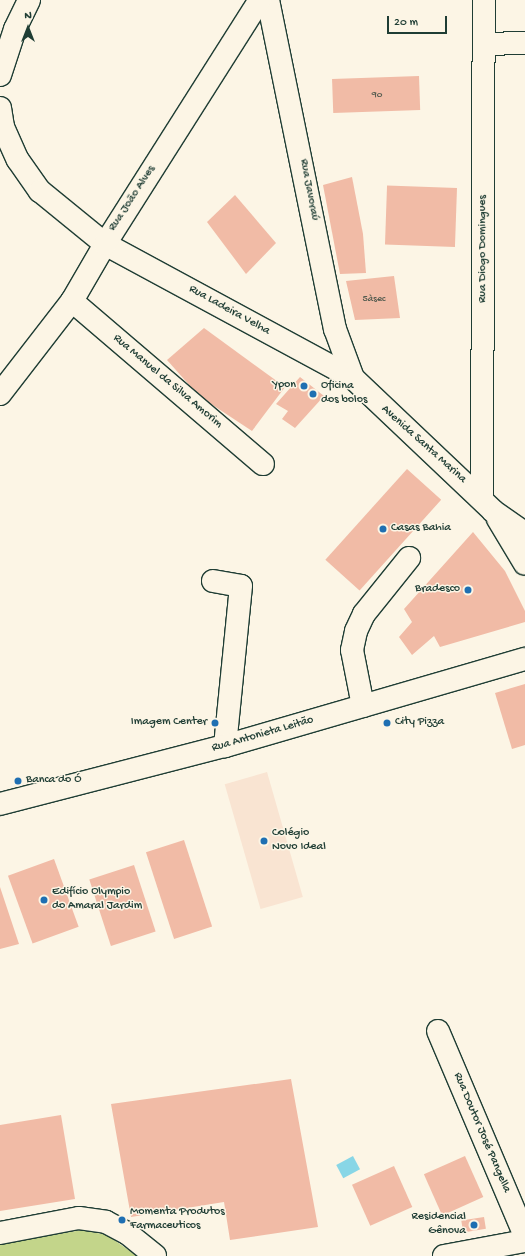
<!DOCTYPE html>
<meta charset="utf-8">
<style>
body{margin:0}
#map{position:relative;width:525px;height:1256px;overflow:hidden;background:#fcf5e5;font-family:"Gochi Hand",sans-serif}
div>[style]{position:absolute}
.built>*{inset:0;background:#f9e4d2;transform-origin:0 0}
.green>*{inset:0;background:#c3d58a}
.water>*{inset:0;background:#88d6e6;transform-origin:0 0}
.building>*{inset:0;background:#f1bba6;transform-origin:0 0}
.roads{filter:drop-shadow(1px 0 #1f3d34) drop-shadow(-1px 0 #1f3d34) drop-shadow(0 1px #1f3d34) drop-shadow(0 -1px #1f3d34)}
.minor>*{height:22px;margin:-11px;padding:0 11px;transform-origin:11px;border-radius:11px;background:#fcf5e5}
.dots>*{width:11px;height:11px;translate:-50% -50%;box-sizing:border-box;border:2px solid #fcf5e5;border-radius:50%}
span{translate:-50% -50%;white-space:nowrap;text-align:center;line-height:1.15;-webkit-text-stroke:3px #fcf5e5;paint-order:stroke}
.number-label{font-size:10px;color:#545c50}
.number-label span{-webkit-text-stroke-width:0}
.street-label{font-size:12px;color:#1f3d34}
.poi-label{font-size:12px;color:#1f3d34}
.right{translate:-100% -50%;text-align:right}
.left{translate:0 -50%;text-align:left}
.north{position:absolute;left:8px;top:8px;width:40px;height:40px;-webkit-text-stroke:3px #fcf5e5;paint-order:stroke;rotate:0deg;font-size:11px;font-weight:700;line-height:16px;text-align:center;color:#1f3d34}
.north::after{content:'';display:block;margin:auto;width:14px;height:18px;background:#1f3d34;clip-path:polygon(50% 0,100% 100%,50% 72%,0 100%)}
.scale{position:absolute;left:387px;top:16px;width:60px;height:18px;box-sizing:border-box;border:2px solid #1f3d34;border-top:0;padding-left:5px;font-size:12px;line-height:14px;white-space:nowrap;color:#1f3d34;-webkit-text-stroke:3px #fcf5e5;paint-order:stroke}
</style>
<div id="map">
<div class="built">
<i style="left:267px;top:772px;width:130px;height:44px;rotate:74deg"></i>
</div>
<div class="green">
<i style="clip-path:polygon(82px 1230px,107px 1235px,137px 1256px,0 1256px,0 1244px)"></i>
</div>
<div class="water">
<i style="left:353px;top:1156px;width:15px;height:19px;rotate:62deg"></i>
</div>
<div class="building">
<i style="left:419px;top:76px;width:34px;height:87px;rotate:88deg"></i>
<i style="clip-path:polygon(352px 177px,363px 234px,366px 273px,340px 274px,323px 185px)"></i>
<i style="left:457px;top:188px;width:59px;height:70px;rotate:92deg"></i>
<i style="clip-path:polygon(235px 195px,276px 243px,246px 274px,207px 222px)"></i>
<i style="clip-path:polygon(394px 276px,400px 318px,355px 320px,346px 281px)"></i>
<i style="clip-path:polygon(204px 328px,285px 387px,252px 431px,199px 396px,167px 360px)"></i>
<i style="clip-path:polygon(300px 377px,324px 396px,295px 428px,282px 419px,288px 411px,276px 404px)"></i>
<i style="left:407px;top:469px;width:46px;height:122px;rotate:42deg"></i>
<i style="clip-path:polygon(473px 532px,505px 571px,525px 611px,525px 622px,440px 647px,434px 636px,412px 655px,399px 637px,412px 622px,404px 609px)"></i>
<i style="clip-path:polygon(525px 684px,525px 745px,512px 749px,495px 693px)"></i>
<i style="left:184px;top:840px;width:91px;height:40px;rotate:72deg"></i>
<i style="left:54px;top:859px;width:72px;height:49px;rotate:70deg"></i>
<i style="left:134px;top:865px;width:70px;height:47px;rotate:72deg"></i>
<i style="clip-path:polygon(0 887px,19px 944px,0 949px)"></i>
<i style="clip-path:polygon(291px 1079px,318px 1227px,230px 1240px,224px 1202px,131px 1217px,111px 1104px)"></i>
<i style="clip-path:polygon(61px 1115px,75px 1199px,0 1211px,0 1125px)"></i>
<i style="left:465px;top:1156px;width:45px;height:45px;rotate:66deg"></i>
<i style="left:394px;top:1166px;width:45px;height:46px;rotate:66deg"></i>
<i style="left:484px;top:1217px;width:12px;height:23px;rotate:81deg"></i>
</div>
<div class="roads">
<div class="minor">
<i style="left:268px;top:0;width:336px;rotate:78.5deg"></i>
<i style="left:335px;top:329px;width:52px;rotate:69.8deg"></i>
<i style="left:484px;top:44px;width:41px;rotate:-1.4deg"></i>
<i style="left:0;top:75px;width:48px;rotate:-71.9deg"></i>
<i style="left:15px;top:29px;width:32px;rotate:-64deg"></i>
<i style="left:0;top:108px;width:19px;rotate:81deg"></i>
<i style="left:3px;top:127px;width:36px;rotate:66deg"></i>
<i style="left:18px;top:160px;width:38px;rotate:55deg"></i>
<i style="left:40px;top:191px;width:84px;rotate:39.2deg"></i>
<i style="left:105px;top:244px;width:282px;rotate:28.4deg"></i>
<i style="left:353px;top:378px;width:193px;rotate:43.5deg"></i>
<i style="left:493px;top:511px;width:39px;rotate:35deg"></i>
<i style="left:72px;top:301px;width:251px;rotate:40.5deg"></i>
<i style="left:0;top:394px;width:118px;rotate:-52.3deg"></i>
<i style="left:72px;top:301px;width:66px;rotate:-59.9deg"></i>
<i style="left:105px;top:244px;width:289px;rotate:-57.6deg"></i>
<i style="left:482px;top:499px;width:499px;rotate:-89.8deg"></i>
<i style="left:498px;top:519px;width:52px;rotate:59deg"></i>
<i style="left:213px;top:581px;width:28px;rotate:10deg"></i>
<i style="left:241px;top:586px;width:161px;rotate:95.7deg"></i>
<i style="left:363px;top:706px;width:57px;rotate:-101.1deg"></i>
<i style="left:352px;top:650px;width:19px;rotate:-78deg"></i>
<i style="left:356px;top:631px;width:19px;rotate:-65deg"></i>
<i style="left:364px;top:614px;width:72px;rotate:-51.2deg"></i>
<i style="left:0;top:804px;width:232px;rotate:-14.5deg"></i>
<i style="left:225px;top:746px;width:312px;rotate:-16.2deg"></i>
<i style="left:438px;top:1031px;width:223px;rotate:67deg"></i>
<i style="left:0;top:1233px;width:80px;rotate:-10.8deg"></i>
<i style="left:79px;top:1218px;width:27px;rotate:8deg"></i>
<i style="left:106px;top:1222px;width:24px;rotate:28deg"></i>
<i style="left:127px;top:1233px;width:36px;rotate:39deg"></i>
<i style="left:444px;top:1256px;width:82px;rotate:-10.5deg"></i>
</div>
</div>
<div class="dots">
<i style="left:304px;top:386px;background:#1f6fb2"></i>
<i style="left:313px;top:394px;background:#1f6fb2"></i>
<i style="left:383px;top:529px;background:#1f6fb2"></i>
<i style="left:468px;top:590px;background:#1f6fb2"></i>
<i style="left:215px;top:723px;background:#1f6fb2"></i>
<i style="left:387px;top:723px;background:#1f6fb2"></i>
<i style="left:18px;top:781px;background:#1f6fb2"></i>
<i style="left:264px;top:841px;background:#1f6fb2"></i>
<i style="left:44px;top:900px;background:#1f6fb2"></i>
<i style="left:122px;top:1220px;background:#1f6fb2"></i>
<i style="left:474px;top:1225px;background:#1f6fb2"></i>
</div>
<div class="number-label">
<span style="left:377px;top:96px">90</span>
<span style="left:374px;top:300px">5àsec</span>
</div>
<div class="street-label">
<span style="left:308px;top:190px;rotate:79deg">Rua Javoraú</span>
<span style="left:133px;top:199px;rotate:-57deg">Rua João Alves</span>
<span style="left:484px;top:249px;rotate:-90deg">Rua Diogo Domingues</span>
<span style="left:229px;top:311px;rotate:29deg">Rua Ladeira Velha</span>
<span style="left:167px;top:382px;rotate:40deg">Rua Manuel da Silva Amorim</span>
<span style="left:423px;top:445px;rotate:42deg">Avenida Santa Marina</span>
<span style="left:263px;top:735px;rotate:-16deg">Rua Antonieta Leitão</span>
<span style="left:481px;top:1133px;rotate:67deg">Rua Doutor José Pangella</span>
</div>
<div class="poi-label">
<span class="right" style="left:296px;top:386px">Ypon</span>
<span class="left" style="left:321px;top:394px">Oficina<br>dos bolos</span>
<span class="left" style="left:391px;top:529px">Casas Bahia</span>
<span class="right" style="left:460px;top:590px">Bradesco</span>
<span class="right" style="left:207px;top:723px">Imagem Center</span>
<span class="left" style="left:395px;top:723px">City Pizza</span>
<span class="left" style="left:26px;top:781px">Banca do Ó</span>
<span class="left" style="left:272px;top:841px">Colégio<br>Novo Ideal</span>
<span class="left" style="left:52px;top:900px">Edifício Olympio<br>do Amaral Jardim</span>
<span class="left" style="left:130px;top:1220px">Momenta Produtos<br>Farmaceuticos</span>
<span class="right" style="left:466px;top:1225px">Residencial<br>Gênova</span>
</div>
<div class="north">N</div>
<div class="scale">20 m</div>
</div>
